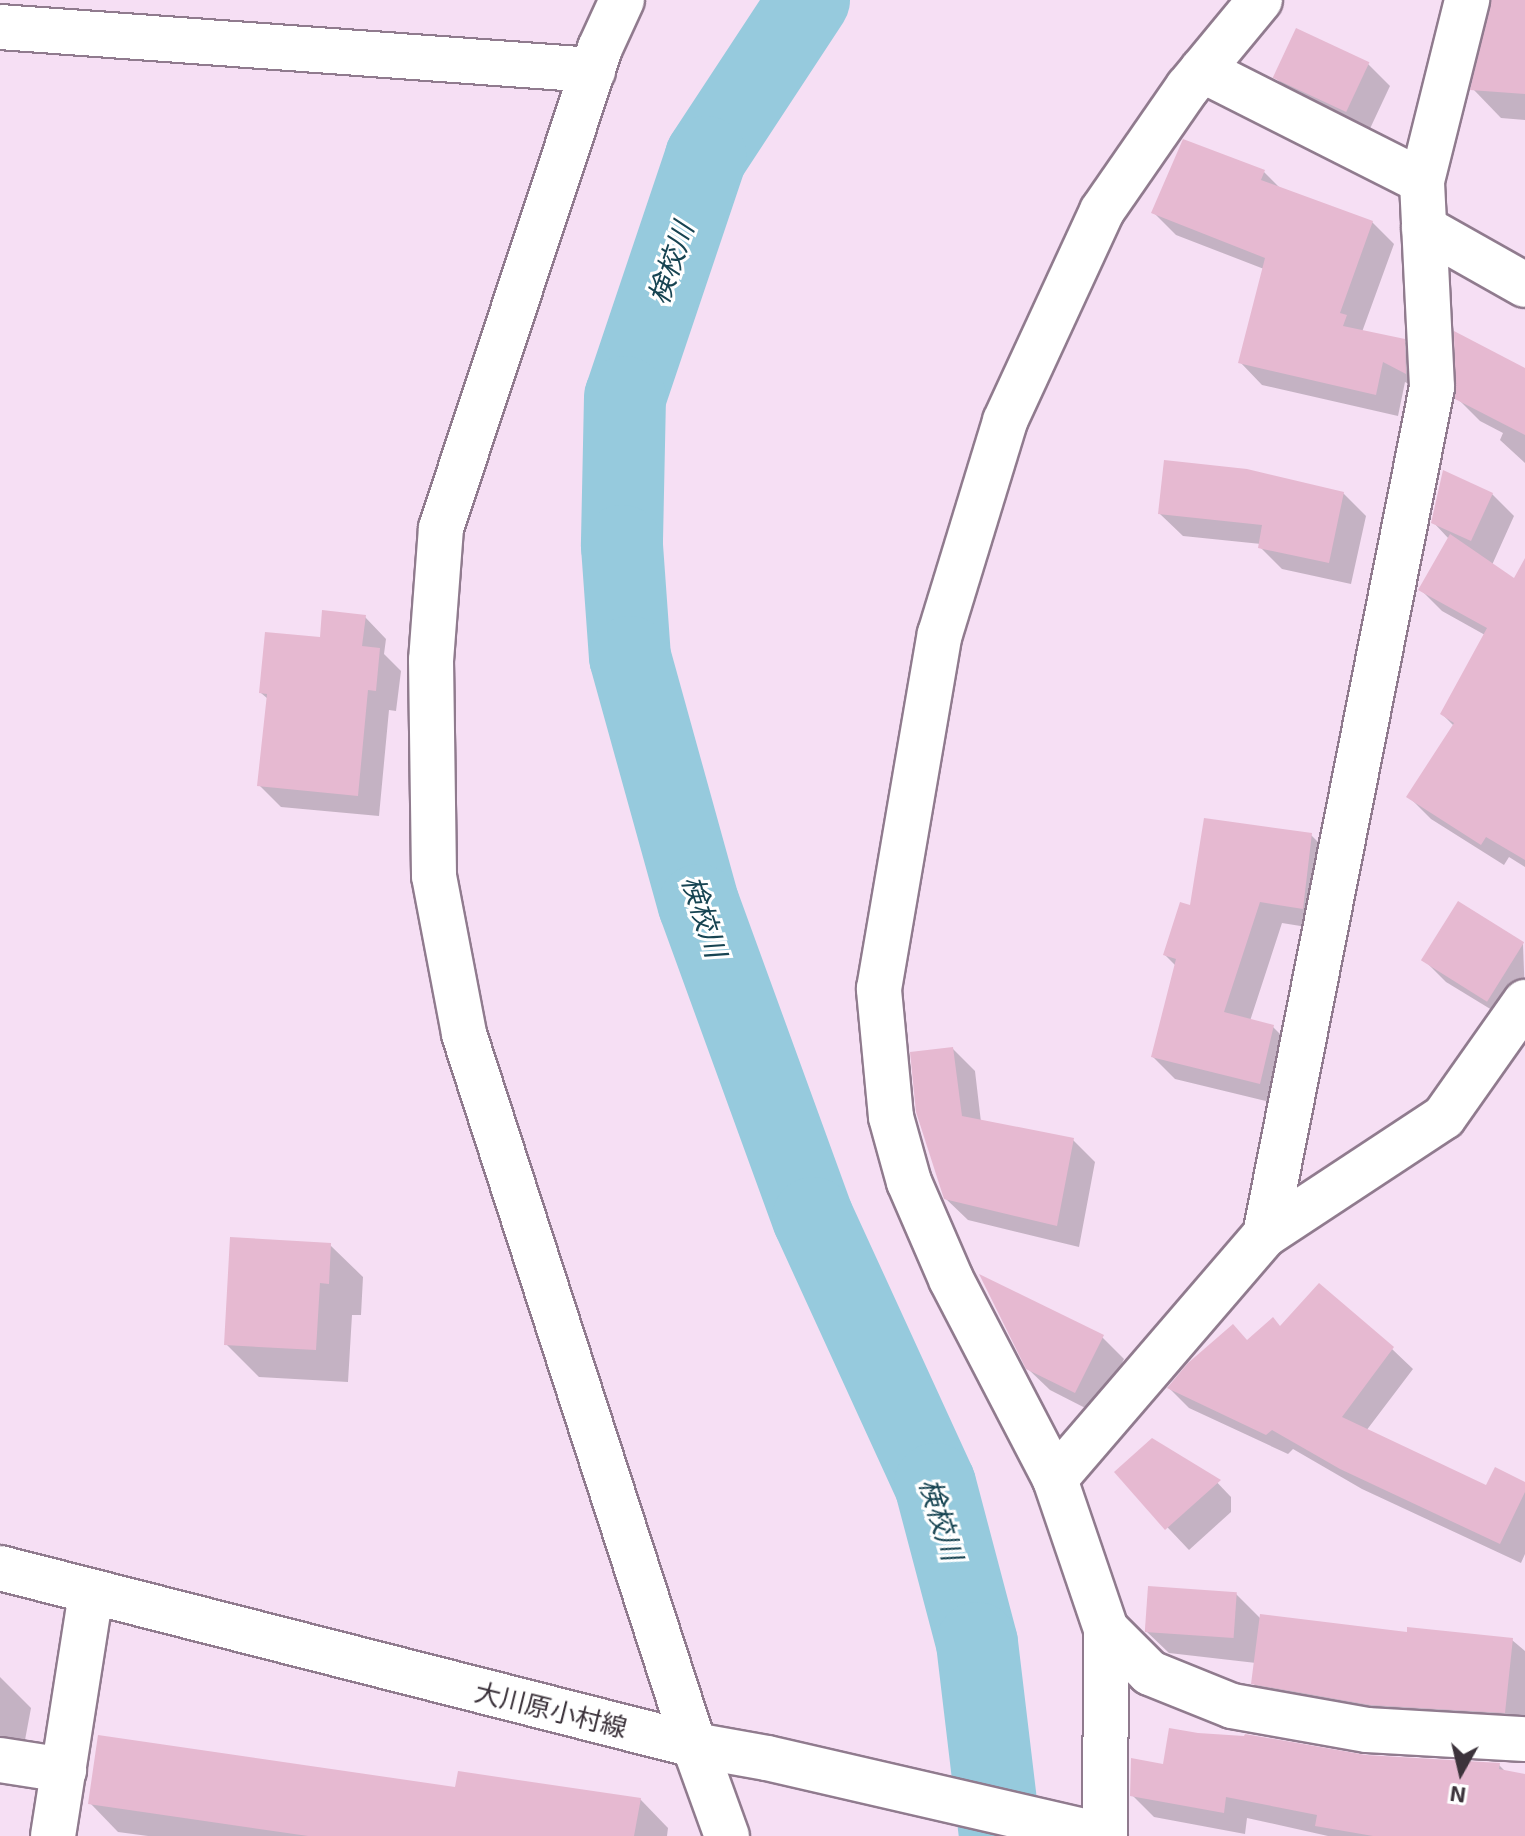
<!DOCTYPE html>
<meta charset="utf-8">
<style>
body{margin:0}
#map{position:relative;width:1525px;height:1836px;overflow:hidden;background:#f6dff4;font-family:"Exo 2","Noto Sans JP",sans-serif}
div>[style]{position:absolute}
.shadow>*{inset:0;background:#0003}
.river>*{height:82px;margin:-41px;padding:0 41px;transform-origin:41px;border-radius:41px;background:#96cadd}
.building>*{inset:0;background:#e6b9d1;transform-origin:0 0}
.roads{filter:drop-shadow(2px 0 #907b8e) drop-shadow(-2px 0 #907b8e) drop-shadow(0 2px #907b8e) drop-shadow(0 -2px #907b8e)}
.minor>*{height:44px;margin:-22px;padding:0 22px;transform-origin:22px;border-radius:22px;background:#fff}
.major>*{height:44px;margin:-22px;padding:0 22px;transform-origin:22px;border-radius:22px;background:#fff}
span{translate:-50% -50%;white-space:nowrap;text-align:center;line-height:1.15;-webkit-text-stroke:6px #fff;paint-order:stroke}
.street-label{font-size:26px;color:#3c333b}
.water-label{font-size:28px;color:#174452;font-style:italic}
.north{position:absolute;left:1421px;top:1732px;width:80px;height:80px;-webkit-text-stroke:6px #fff;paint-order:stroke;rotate:188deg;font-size:22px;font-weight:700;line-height:32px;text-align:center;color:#3c333b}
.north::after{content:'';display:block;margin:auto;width:28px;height:36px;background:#3c333b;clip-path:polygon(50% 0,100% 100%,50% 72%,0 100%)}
</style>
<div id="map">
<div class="shadow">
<i style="clip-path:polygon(1492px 0,1525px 0,1525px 120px,1501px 118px,1473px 89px)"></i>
<i style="clip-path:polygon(1368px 64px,1390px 86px,1367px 135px,1297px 99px,1275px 77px)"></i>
<i style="clip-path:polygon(1184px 141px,1264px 172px,1282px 190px,1372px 222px,1394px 244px,1362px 332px,1404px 341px,1426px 363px,1427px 394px,1405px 382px,1398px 416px,1262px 385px,1240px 362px,1264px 269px,1176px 235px,1154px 213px)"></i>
<i style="clip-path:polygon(1525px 374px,1525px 463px,1500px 440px,1503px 433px,1480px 421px,1457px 398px)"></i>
<i style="clip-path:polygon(1343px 493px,1366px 516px,1351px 584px,1282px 569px,1260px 547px,1261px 544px,1183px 536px,1160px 514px)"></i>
<i style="clip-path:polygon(1492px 494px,1514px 516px,1492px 565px,1525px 588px,1525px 867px,1509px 857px,1504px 865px,1431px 819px,1409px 797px,1454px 726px,1442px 714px,1485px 635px,1442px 611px,1420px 589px,1449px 539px,1433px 522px)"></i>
<i style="clip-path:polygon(365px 617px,386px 639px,384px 654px,401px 671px,396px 711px,389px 710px,379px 816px,281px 807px,259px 785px,268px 699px,261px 693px)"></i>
<i style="clip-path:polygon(1311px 835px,1333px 857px,1325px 930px,1282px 923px,1250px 1021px,1273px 1027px,1295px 1049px,1282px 1105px,1175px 1079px,1153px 1057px,1176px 966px,1165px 955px,1192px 908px)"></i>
<i style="clip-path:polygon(1523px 944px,1525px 998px,1510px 1021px,1446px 982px,1424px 960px)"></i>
<i style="clip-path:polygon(953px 1049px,975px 1071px,981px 1122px,1073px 1140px,1095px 1162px,1079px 1247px,968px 1220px,945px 1198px)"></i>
<i style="clip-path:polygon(330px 1245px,363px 1277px,361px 1315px,352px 1315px,348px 1382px,259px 1377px,226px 1344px)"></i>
<i style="clip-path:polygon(1281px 1328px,1392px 1349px,1413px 1369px,1366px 1431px,1487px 1487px,1525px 1485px,1525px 1554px,1521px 1563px,1362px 1489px,1293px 1449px,1288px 1454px,1189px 1408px,1169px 1388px,1247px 1342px)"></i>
<i style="clip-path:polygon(1102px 1337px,1124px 1359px,1097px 1414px,1050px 1390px,1027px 1368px)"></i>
<i style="clip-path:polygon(1116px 1473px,1209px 1474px,1231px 1497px,1231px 1512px,1189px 1550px)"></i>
<i style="clip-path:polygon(1236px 1594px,1262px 1620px,1409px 1635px,1512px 1640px,1525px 1651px,1525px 1739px,1281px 1711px,1253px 1683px,1256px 1663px,1169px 1653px,1146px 1631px)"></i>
<i style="clip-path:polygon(0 1677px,31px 1708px,19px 1772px,0 1772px)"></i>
<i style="clip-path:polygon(1365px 1757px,1499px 1765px,1506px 1772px,1525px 1776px,1525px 1836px,1328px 1836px,1247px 1818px,1245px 1834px,1154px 1817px,1132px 1795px,1165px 1767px)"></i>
<i style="clip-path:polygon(456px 1790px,640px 1799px,668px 1828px,667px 1836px,148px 1836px,118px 1832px,90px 1803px)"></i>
</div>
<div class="river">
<i style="left:809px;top:0;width:188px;rotate:123.3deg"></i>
<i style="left:706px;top:157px;width:253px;rotate:108.6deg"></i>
<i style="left:625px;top:397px;width:149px;rotate:91.2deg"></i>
<i style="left:622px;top:546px;width:111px;rotate:85.9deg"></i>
<i style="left:630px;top:657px;width:257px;rotate:74.5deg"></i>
<i style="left:699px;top:905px;width:333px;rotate:70deg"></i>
<i style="left:813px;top:1218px;width:293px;rotate:65.4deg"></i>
<i style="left:935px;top:1484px;width:164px;rotate:75.2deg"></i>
<i style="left:977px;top:1643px;width:194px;rotate:83.2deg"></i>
</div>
<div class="building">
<i style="clip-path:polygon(1491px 0,1525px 0,1525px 94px,1470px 90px)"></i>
<i style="left:1296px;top:28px;width:81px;height:55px;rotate:25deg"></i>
<i style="clip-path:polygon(1183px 139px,1265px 170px,1261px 180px,1373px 221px,1340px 313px,1347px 315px,1343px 326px,1405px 339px,1406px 374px,1383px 362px,1376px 395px,1238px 363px,1265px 258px,1151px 213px)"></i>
<i style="clip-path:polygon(1454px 331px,1525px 368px,1525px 435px,1455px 399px)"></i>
<i style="clip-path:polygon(1164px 460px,1247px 469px,1344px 492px,1329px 563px,1258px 548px,1262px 525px,1158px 514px)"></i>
<i style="clip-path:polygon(1443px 470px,1493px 493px,1471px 541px,1431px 523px)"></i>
<i style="clip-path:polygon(1450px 534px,1514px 578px,1525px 558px,1525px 860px,1486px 837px,1481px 845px,1406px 797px,1454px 723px,1440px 714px,1487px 628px,1418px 590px)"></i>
<i style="clip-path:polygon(322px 610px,366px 615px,362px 646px,380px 648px,376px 691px,368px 690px,358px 796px,257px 786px,267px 694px,259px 693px,265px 632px,320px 637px)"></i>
<i style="clip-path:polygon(1204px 818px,1312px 833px,1303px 909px,1260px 902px,1224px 1012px,1274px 1025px,1260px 1084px,1151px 1057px,1176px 959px,1163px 955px,1180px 902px,1190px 905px)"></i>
<i style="left:1458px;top:901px;width:78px;height:70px;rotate:32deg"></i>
<i style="clip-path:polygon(953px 1047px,962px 1116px,1074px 1138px,1057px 1226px,944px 1199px,916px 1112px,910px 1052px)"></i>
<i style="clip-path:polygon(230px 1237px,331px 1243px,329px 1284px,320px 1283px,316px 1350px,224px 1345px)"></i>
<i style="clip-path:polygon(979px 1274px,1104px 1335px,1075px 1393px,1026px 1369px)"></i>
<i style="clip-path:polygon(1319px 1283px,1394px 1347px,1342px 1417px,1486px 1485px,1495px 1467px,1525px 1482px,1525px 1492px,1500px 1544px,1340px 1469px,1272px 1430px,1266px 1435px,1167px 1388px,1188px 1363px,1233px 1324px,1247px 1340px,1273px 1317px,1280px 1326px)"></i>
<i style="clip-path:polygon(1152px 1438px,1221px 1480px,1165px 1530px,1114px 1472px)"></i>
<i style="left:1148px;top:1586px;width:89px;height:46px;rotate:4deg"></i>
<i style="clip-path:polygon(1260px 1614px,1407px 1632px,1407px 1627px,1513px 1638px,1505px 1713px,1370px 1705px,1251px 1684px)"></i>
<i style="clip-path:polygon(1169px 1728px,1198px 1733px,1244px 1736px,1245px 1734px,1366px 1755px,1500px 1763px,1499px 1769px,1525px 1774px,1525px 1836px,1373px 1836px,1315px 1826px,1317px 1815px,1226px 1797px,1224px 1813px,1130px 1796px,1131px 1758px,1163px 1764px)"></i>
<i style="clip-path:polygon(98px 1735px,455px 1787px,458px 1771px,641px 1798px,634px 1836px,308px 1836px,88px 1804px)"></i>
</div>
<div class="roads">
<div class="minor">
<i style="left:622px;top:0;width:53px;rotate:114.6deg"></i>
<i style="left:600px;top:48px;width:506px;rotate:108.33deg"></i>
<i style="left:441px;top:528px;width:132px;rotate:94.3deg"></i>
<i style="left:431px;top:660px;width:216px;rotate:89.2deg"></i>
<i style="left:434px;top:876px;width:161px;rotate:79.2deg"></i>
<i style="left:464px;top:1034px;width:747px;rotate:72.07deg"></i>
<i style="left:694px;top:1745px;width:97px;rotate:70.1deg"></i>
<i style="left:0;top:27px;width:595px;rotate:4.15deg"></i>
<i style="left:1202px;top:70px;width:246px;rotate:26.8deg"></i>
<i style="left:1424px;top:228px;width:116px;rotate:29.4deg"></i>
<i style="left:1265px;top:1235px;width:864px;rotate:-78.86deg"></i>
<i style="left:1432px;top:387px;width:206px;rotate:-92.8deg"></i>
<i style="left:1422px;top:181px;width:187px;rotate:-76deg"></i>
<i style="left:1055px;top:1479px;width:322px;rotate:-49.3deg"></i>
<i style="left:1265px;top:1235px;width:214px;rotate:-33.4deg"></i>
<i style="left:1444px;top:1117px;width:141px;rotate:-54.8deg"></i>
<i style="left:1106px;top:1629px;width:62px;rotate:45deg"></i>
<i style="left:1150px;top:1673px;width:88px;rotate:21.9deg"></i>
<i style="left:1232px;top:1706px;width:137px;rotate:10.1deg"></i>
<i style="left:1367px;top:1730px;width:158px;rotate:3.3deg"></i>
<i style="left:0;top:1760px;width:65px;rotate:8.9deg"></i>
<i style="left:53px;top:1836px;width:246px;rotate:-81.1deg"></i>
<i style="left:1105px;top:1836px;width:207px;rotate:-89.7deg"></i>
<i style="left:1106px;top:1629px;width:158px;rotate:-108.8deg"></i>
<i style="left:1055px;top:1479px;width:225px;rotate:-117.5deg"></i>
<i style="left:951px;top:1279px;width:106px;rotate:-113.4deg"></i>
<i style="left:909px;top:1182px;width:67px;rotate:-105.5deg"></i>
<i style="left:891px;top:1117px;width:129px;rotate:-95.4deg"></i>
<i style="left:879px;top:989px;width:360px;rotate:-80.3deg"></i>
<i style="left:940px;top:634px;width:223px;rotate:-73deg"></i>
<i style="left:1005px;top:421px;width:231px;rotate:-65.2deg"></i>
<i style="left:1102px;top:211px;width:151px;rotate:-55.3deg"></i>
<i style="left:1188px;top:87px;width:113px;rotate:-50.4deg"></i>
</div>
<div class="major">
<i style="left:0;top:1568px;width:716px;rotate:14.31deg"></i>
<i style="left:694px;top:1745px;width:74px;rotate:10.1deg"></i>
<i style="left:767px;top:1758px;width:347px;rotate:13deg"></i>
</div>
</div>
<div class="street-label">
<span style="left:551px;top:1709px;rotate:14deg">大川原小村線</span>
</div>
<div class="water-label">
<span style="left:670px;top:263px;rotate:-71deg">検校川</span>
<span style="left:705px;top:916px;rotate:72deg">検校川</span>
<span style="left:942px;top:1519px;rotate:73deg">検校川</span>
</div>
<div class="north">N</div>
</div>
